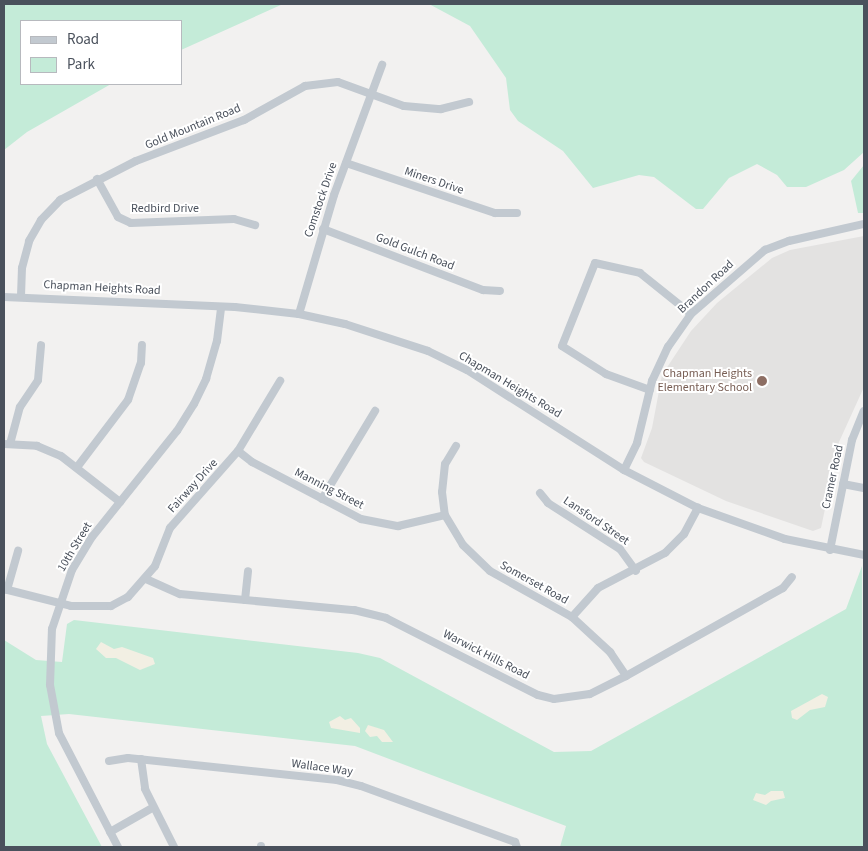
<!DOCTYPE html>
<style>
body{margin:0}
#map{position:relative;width:868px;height:851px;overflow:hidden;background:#f2f1f0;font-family:"Source Sans 3",sans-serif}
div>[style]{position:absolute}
.education>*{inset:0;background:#e3e2e1}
.green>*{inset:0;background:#c4ebd8}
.sand>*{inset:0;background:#f2efe3}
.minor>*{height:8px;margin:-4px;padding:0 4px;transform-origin:4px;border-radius:4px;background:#c2c9d0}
.dots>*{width:14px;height:14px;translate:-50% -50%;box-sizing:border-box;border:2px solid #fff;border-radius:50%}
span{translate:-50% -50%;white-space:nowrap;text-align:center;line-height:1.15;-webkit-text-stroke:4px #fff;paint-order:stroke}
.street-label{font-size:12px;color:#4a515c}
.education-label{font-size:12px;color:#785e54}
.right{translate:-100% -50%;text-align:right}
.frame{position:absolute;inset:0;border:5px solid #4a515c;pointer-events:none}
.legend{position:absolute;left:20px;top:20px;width:162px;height:65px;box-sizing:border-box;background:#fff;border:1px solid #b7b9be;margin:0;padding:6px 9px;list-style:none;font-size:15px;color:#4a515c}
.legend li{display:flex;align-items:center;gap:10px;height:25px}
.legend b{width:25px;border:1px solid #b7b9be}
</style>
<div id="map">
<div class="education">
<i style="clip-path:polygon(864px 236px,864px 387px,839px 442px,821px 528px,813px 531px,726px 501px,644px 462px,641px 458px,652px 428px,662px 375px,691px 331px,717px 303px,772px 258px,790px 250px)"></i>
</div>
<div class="green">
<i style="clip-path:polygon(4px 4px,283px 4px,181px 50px,181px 21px,21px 21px,21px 84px,111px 84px,27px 132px,4px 150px)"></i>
<i style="clip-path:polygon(429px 4px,864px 4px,864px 152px,844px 170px,806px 187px,787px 187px,777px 175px,757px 164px,729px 178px,703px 209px,696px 209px,654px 177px,639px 175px,593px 188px,563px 151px,518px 121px,510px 110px,506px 78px,470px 26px)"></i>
<i style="clip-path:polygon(864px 165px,864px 213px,858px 213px,851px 181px)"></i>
<i style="clip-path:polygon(862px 566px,864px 847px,560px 847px,566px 826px,355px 746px,69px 714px,41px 716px,47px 744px,102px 847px,4px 847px,4px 640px,36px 660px,62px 662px,67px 624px,74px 620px,358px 653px,380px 658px,554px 752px,591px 751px,846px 609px)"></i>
</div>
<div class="sand">
<i style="clip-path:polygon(101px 642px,114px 649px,122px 647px,153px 658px,155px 664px,140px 670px,116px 658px,106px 658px,96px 649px)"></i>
<i style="clip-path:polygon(822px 694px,828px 697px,825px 707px,810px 710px,797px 720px,792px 718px,791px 711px)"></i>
<i style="clip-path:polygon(340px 716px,345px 720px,351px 718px,360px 728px,360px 733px,331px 728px,329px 722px)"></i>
<i style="clip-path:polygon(368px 725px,384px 730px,393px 742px,382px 742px,377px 736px,370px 737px,365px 731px)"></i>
<i style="clip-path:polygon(771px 791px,783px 791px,785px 798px,771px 801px,766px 805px,753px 800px,756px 793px,765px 795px)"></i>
</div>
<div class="minor">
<i style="left:346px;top:163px;width:157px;rotate:18.6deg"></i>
<i style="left:495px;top:213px;width:22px"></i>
<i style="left:97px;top:179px;width:43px;rotate:61.1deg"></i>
<i style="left:118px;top:217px;width:14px;rotate:25deg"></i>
<i style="left:131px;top:223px;width:103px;rotate:-2.2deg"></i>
<i style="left:234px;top:219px;width:22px;rotate:16deg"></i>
<i style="left:323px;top:229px;width:171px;rotate:20.9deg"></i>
<i style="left:483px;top:290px;width:17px;rotate:3deg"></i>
<i style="left:21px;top:296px;width:28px;rotate:-88deg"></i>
<i style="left:22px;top:268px;width:28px;rotate:-75deg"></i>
<i style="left:29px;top:241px;width:24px;rotate:-60deg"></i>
<i style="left:41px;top:220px;width:28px;rotate:-46deg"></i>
<i style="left:60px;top:200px;width:85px;rotate:-27.2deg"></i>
<i style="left:136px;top:161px;width:116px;rotate:-20.8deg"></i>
<i style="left:244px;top:120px;width:70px;rotate:-29.1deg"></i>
<i style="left:305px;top:86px;width:33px;rotate:-7deg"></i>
<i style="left:338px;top:82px;width:70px;rotate:20deg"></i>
<i style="left:404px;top:106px;width:37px;rotate:5deg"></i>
<i style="left:441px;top:109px;width:29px;rotate:-14deg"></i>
<i style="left:4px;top:297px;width:231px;rotate:2.5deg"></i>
<i style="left:235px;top:307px;width:64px;rotate:6.2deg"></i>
<i style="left:299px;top:314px;width:47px;rotate:12.3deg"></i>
<i style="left:345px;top:324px;width:87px;rotate:18deg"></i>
<i style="left:428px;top:351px;width:43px;rotate:26deg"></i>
<i style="left:467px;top:370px;width:186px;rotate:32.5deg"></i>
<i style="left:624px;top:470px;width:83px;rotate:27.2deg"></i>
<i style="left:698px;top:508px;width:92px;rotate:19.6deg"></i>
<i style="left:785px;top:539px;width:81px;rotate:11.4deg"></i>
<i style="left:299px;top:314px;width:124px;rotate:-73.6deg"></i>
<i style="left:334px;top:195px;width:139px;rotate:-69.7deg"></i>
<i style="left:650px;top:390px;width:47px;rotate:-160deg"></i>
<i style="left:606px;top:374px;width:52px;rotate:-147.5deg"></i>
<i style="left:562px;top:346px;width:89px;rotate:-68.3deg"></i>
<i style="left:595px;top:263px;width:46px;rotate:12.5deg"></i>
<i style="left:640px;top:273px;width:65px;rotate:38.8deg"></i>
<i style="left:4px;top:444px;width:33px;rotate:3deg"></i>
<i style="left:37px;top:446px;width:26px;rotate:23deg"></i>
<i style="left:61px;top:456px;width:75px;rotate:37.9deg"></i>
<i style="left:10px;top:444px;width:38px;rotate:-75deg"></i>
<i style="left:20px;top:407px;width:32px;rotate:-56deg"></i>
<i style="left:38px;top:380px;width:35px;rotate:-85deg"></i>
<i style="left:456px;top:446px;width:21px;rotate:121deg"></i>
<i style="left:445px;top:464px;width:28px;rotate:96deg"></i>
<i style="left:442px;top:492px;width:23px;rotate:83deg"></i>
<i style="left:445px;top:515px;width:35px;rotate:59deg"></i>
<i style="left:463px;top:545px;width:37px;rotate:44deg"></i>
<i style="left:490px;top:571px;width:94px;rotate:29.3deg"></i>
<i style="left:572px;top:617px;width:52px;rotate:42.6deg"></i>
<i style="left:610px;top:652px;width:29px;rotate:56deg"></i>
<i style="left:238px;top:451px;width:18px;rotate:38deg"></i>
<i style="left:252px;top:462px;width:123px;rotate:27.6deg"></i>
<i style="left:361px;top:519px;width:38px;rotate:11deg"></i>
<i style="left:398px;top:526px;width:48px;rotate:-13.2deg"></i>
<i style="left:78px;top:466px;width:83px;rotate:-52.9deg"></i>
<i style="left:128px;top:400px;width:39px;rotate:-71deg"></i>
<i style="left:141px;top:363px;width:18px;rotate:-87deg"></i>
<i style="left:624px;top:470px;width:30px;rotate:-64deg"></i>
<i style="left:637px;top:443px;width:64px;rotate:-76.4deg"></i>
<i style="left:652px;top:381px;width:38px;rotate:-65deg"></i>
<i style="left:668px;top:347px;width:40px;rotate:-55.1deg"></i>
<i style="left:691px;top:314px;width:98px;rotate:-40.9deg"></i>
<i style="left:765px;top:250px;width:26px;rotate:-21deg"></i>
<i style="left:789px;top:241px;width:77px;rotate:-12.8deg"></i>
<i style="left:843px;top:484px;width:21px;rotate:11deg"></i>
<i style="left:540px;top:493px;width:13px;rotate:51deg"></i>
<i style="left:548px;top:503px;width:85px;rotate:32.6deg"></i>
<i style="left:620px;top:549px;width:27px;rotate:54deg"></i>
<i style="left:322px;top:499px;width:103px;rotate:-58.9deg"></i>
<i style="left:830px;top:550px;width:112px;rotate:-78.7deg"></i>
<i style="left:852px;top:440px;width:31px;rotate:-68deg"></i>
<i style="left:146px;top:579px;width:37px;rotate:24deg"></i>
<i style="left:180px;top:594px;width:175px;rotate:5.3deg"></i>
<i style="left:354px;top:610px;width:33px;rotate:14deg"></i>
<i style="left:386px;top:618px;width:170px;rotate:26.9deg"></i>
<i style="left:538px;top:695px;width:16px;rotate:14deg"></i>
<i style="left:554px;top:699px;width:36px;rotate:-8deg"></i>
<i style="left:590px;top:694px;width:40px;rotate:-26.6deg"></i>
<i style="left:626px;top:676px;width:180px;rotate:-29.3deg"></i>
<i style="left:783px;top:588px;width:14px;rotate:-51deg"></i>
<i style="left:4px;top:589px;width:69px;rotate:14.2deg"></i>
<i style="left:71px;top:606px;width:40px"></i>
<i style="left:111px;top:606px;width:19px;rotate:-28deg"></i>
<i style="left:128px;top:597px;width:41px;rotate:-48.9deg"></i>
<i style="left:155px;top:566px;width:41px;rotate:-68.5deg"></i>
<i style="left:170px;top:528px;width:103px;rotate:-48.6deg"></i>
<i style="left:238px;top:451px;width:82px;rotate:-59deg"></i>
<i style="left:7px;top:590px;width:41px;rotate:-74.2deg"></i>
<i style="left:245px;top:600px;width:29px;rotate:-84deg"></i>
<i style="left:572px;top:617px;width:39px;rotate:-48deg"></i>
<i style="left:598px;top:588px;width:76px;rotate:-27.6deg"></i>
<i style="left:665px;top:553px;width:27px;rotate:-45deg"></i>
<i style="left:684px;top:534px;width:30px;rotate:-62deg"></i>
<i style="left:141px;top:759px;width:30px;rotate:82deg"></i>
<i style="left:145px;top:789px;width:65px;rotate:63.4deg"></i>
<i style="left:109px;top:761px;width:19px;rotate:-9deg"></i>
<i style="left:128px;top:758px;width:210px;rotate:6deg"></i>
<i style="left:337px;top:780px;width:25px;rotate:14deg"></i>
<i style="left:361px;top:786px;width:164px;rotate:20deg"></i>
<i style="left:515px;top:842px;width:5px;rotate:68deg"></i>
<i style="left:110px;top:832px;width:48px;rotate:-29.7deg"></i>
<i style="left:118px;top:847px;width:128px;rotate:-117.4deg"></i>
<i style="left:59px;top:733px;width:49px;rotate:-100.6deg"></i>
<i style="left:50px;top:685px;width:56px;rotate:-88deg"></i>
<i style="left:52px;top:629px;width:62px;rotate:-71.3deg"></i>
<i style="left:72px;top:570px;width:39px;rotate:-59deg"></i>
<i style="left:92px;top:537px;width:136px;rotate:-51.3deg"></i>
<i style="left:177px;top:431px;width:32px;rotate:-58deg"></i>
<i style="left:194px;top:404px;width:28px;rotate:-64deg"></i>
<i style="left:206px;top:379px;width:40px;rotate:-74deg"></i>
<i style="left:217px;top:341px;width:34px;rotate:-83deg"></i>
<i style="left:261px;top:847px;width:1px;rotate:-90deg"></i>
</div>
<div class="dots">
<i style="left:762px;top:381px;background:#8d6e63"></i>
</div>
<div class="street-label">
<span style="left:193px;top:127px;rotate:-22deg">Gold Mountain Road</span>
<span style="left:434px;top:181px;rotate:19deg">Miners Drive</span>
<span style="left:321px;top:200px;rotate:-71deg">Comstock Drive</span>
<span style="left:165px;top:209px">Redbird Drive</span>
<span style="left:415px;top:252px;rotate:21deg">Gold Gulch Road</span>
<span style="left:706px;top:287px;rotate:-43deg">Brandon Road</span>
<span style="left:102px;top:288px;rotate:3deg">Chapman Heights Road</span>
<span style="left:510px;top:385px;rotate:31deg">Chapman Heights Road</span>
<span style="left:833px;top:477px;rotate:-78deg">Cramer Road</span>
<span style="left:193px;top:486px;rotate:-48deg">Fairway Drive</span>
<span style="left:329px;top:489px;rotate:27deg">Manning Street</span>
<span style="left:596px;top:521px;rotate:34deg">Lansford Street</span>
<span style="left:75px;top:547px;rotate:-59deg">10th Street</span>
<span style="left:534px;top:583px;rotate:29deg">Somerset Road</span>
<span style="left:486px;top:655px;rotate:27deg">Warwick Hills Road</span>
<span style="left:322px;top:768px;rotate:8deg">Wallace Way</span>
</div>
<div class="education-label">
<span class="right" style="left:752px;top:381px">Chapman Heights<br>Elementary School</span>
</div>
<div class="frame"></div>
<ul class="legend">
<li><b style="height:6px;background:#c2c9d0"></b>Road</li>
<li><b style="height:14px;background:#c4ebd8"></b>Park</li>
</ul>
</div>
